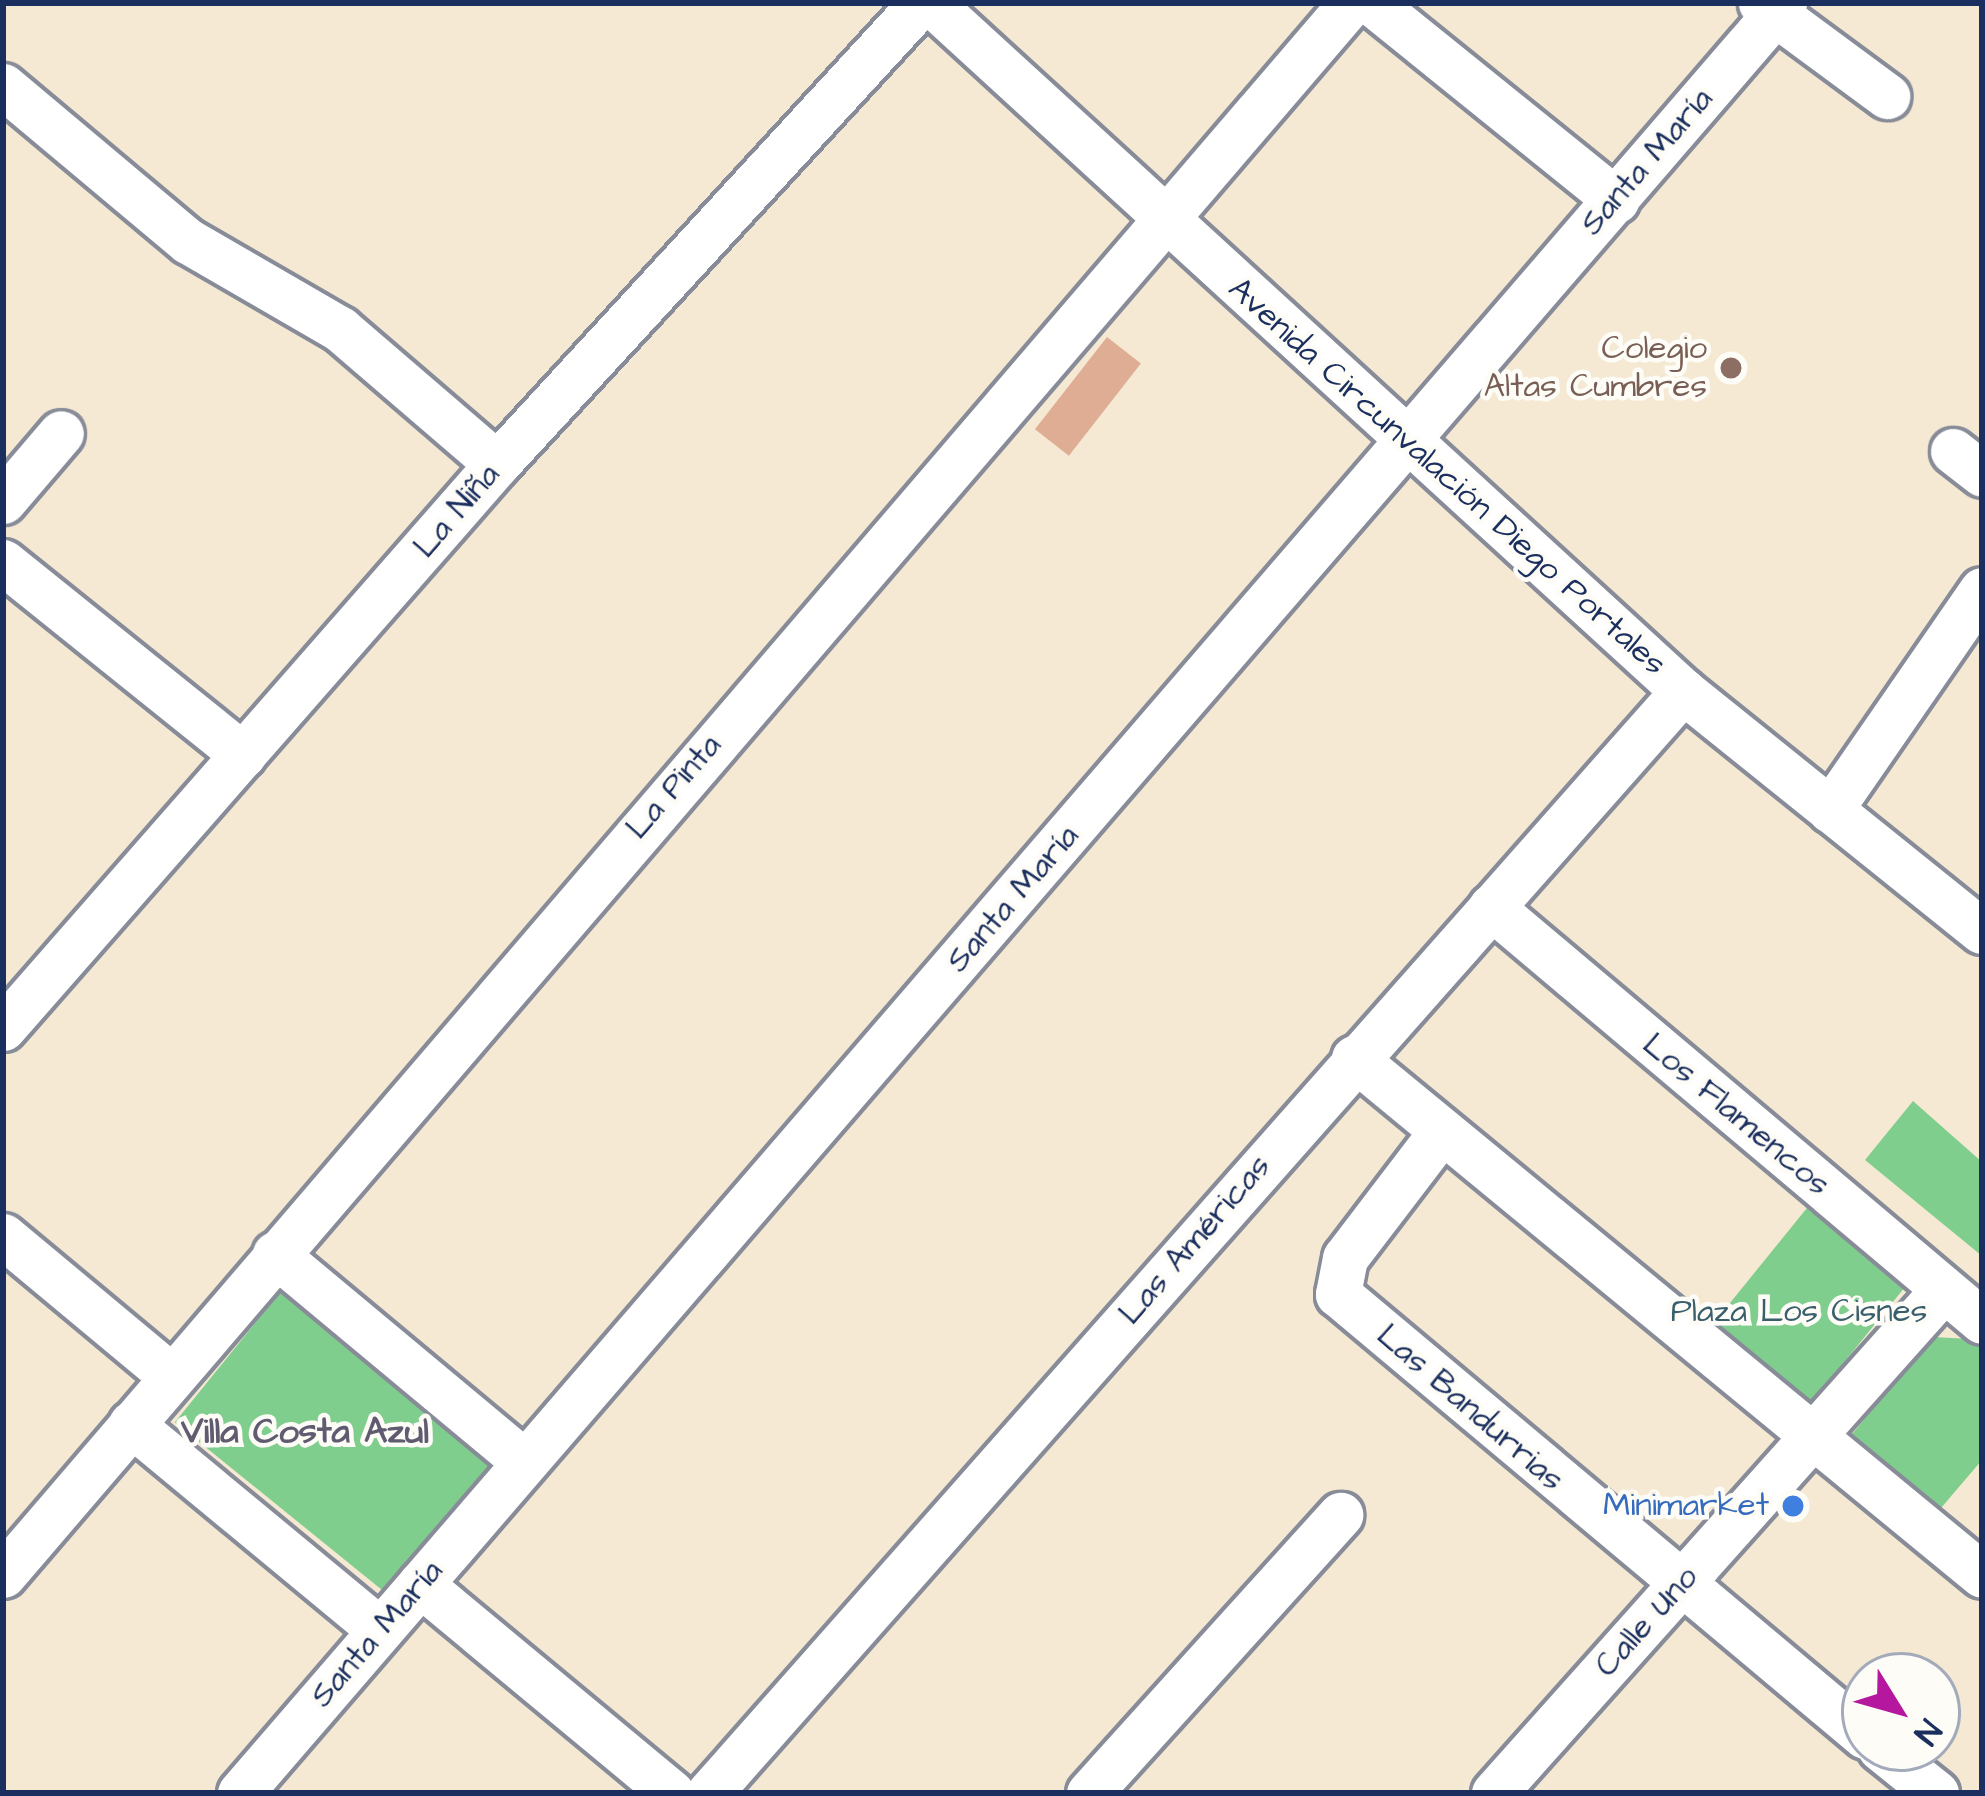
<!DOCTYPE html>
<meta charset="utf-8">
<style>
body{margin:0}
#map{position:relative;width:1985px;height:1796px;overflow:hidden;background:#f5e9d3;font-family:"Architects Daughter",sans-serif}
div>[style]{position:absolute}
.green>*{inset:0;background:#80ce8d;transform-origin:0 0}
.building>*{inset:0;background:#dfad94;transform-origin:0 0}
.roads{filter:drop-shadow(3px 0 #888c98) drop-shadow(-3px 0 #888c98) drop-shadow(0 3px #888c98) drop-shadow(0 -3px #888c98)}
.minor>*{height:45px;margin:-22.5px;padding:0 22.5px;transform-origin:22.5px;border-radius:22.5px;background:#fff}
.dots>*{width:33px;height:33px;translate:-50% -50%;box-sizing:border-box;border:6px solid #fdfcf7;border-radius:50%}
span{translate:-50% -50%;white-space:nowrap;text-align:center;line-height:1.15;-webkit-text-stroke:9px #fdfcf7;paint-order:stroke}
.street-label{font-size:33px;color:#1b2f5e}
.education-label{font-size:33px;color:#785e54}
.right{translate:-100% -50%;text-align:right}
.park-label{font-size:33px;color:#395f6c}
.shop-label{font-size:33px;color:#366cbe}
.neighbourhood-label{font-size:36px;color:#605b71;font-weight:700}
.frame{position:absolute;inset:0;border:6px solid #1b2f5e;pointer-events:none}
.north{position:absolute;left:1841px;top:1652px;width:120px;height:120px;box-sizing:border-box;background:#fdfcf7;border:3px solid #a3aaba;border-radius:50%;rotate:127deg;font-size:33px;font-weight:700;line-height:48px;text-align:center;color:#1b2f5e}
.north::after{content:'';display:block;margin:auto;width:42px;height:54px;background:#b5179e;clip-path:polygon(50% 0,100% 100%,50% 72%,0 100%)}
</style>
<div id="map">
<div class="green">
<i style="clip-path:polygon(1913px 1101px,1982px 1162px,1982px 1256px,1865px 1160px)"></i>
<i style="left:1815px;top:1198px;width:126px;height:183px;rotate:39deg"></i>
<i style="left:290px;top:1280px;width:277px;height:183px;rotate:39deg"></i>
<i style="clip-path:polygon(1933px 1337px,1971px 1339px,1982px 1348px,1982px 1460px,1941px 1508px,1852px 1434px)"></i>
</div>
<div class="building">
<i style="left:1107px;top:337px;width:43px;height:117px;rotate:38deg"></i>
</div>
<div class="roads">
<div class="minor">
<i style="left:931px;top:3px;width:1019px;rotate:42.46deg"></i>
<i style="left:1683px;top:691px;width:383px;rotate:38.8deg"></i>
<i style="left:1372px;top:3px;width:314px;rotate:38.9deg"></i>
<i style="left:1761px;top:3px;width:157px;rotate:36.4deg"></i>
<i style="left:3px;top:86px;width:241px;rotate:40deg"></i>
<i style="left:188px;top:241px;width:176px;rotate:30.1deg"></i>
<i style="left:340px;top:329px;width:207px;rotate:40.7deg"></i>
<i style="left:1953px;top:451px;width:37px;rotate:38deg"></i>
<i style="left:3px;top:501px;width:89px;rotate:-49.5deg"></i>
<i style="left:3px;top:562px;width:308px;rotate:38.8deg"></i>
<i style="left:1830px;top:810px;width:267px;rotate:-55.4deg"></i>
<i style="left:1491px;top:907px;width:642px;rotate:40.14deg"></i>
<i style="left:3px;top:1028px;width:750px;rotate:-48.79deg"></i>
<i style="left:497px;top:464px;width:626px;rotate:-47.39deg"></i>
<i style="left:1354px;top:1058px;width:813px;rotate:39.46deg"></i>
<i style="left:1441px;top:1132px;width:158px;rotate:127.3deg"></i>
<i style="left:1345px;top:1258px;width:37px;rotate:101deg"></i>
<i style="left:1338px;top:1294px;width:688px;rotate:39.99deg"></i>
<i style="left:3px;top:1236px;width:219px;rotate:39.8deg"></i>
<i style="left:275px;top:1254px;width:325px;rotate:39.8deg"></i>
<i style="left:131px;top:1424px;width:323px;rotate:39.6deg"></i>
<i style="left:3px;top:1575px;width:2071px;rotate:-49.39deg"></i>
<i style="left:420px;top:1584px;width:327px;rotate:39.7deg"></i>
<i style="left:1880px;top:1748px;width:72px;rotate:38.8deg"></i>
<i style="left:240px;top:1793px;width:2364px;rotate:-49.22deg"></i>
<i style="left:709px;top:1793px;width:1471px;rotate:-48.53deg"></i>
<i style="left:1089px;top:1793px;width:375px;rotate:-47.9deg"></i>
<i style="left:1494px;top:1793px;width:674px;rotate:-48.25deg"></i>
</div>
</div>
<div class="dots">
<i style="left:1731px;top:368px;background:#8d6e63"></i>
<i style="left:1793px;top:1506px;background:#3f7fe0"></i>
</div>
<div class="street-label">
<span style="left:1647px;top:162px;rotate:-49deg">Santa María</span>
<span style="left:1447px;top:477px;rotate:42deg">Avenida Circunvalación Diego Portales</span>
<span style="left:457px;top:511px;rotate:-49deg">La Niña</span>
<span style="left:674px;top:787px;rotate:-49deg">La Pinta</span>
<span style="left:1013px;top:899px;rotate:-49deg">Santa María</span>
<span style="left:1736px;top:1115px;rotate:40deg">Los Flamencos</span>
<span style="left:1195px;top:1240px;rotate:-49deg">Las Américas</span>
<span style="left:1470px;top:1408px;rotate:41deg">Las Bandurrias</span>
<span style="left:1647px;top:1622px;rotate:-48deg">Calle Uno</span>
<span style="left:377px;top:1634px;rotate:-49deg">Santa María</span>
</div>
<div class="education-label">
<span class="right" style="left:1707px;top:368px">Colegio<br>Altas Cumbres</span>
</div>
<div class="park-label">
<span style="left:1799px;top:1312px">Plaza Los Cisnes</span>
</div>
<div class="shop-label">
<span class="right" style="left:1769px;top:1506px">Minimarket</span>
</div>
<div class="neighbourhood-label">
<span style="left:305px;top:1432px">Villa Costa Azul</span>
</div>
<div class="frame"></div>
<div class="north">N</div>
</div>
